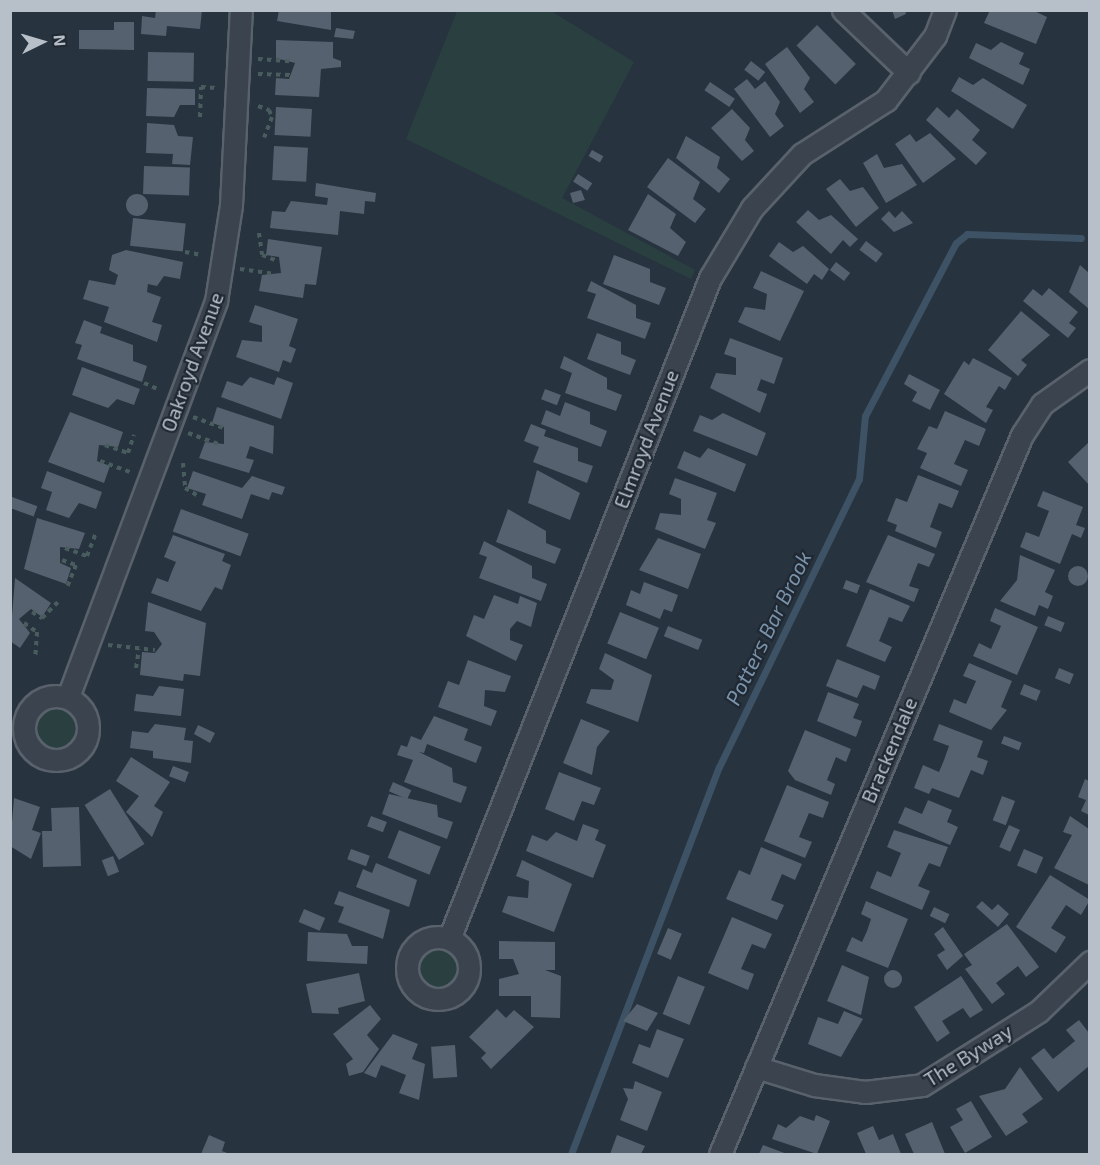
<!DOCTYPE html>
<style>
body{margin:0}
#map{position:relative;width:1100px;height:1165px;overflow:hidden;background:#27333e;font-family:"Exo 2",sans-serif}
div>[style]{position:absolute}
.green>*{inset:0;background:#2a4040}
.round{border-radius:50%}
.stream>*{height:7px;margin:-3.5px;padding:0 3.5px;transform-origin:3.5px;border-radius:3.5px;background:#3e5265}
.building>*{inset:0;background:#55616e;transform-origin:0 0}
.path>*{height:4px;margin-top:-2px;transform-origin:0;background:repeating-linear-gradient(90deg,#495d5e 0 4.5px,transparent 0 9px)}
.roads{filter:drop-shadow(2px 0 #59626c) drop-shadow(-2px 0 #59626c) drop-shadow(0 2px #59626c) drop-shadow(0 -2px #59626c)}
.street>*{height:21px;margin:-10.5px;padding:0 10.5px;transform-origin:10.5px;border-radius:10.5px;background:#3b444e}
.street>.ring{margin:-10.5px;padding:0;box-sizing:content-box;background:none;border:21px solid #3b444e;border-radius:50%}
span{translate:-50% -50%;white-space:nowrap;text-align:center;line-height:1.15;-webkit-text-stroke:4.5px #202933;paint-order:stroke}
.street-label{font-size:20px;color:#b7bfc9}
.water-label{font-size:21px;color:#7a93aa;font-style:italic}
.frame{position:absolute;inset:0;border:12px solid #b7bfc9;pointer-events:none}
.north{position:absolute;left:12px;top:12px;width:60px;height:60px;-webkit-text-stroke:4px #202933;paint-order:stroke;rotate:85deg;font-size:16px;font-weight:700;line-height:24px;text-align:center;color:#b7bfc9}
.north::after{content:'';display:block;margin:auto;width:21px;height:27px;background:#b7bfc9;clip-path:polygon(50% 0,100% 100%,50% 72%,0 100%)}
</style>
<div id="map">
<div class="green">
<i style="clip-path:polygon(457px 11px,551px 11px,634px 62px,562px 198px,695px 270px,691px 279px,406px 139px)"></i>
<i class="round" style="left:31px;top:704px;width:46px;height:46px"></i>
<i class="round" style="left:416px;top:947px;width:44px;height:44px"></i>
</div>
<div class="stream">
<i style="left:571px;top:1154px;width:414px;rotate:-69.1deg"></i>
<i style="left:719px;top:767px;width:320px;rotate:-64.1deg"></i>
<i style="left:859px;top:479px;width:63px;rotate:-84.6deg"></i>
<i style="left:865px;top:416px;width:195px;rotate:-62.3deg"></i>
<i style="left:956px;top:243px;width:14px;rotate:-39deg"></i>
<i style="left:967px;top:234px;width:114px;rotate:2deg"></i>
</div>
<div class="building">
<i style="clip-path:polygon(156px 10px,202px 10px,200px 29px,167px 26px,166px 36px,141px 34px,142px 16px,155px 18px)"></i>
<i style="clip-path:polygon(279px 10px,331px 10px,331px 30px,277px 21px)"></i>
<i style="clip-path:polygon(892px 10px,905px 10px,906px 14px,895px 19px)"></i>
<i style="clip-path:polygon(990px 10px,1032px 10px,1047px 17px,1036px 44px,984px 23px)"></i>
<i style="clip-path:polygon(114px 22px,134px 22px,134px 50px,79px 49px,79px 30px,114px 30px)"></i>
<i style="left:817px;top:25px;width:55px;height:29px;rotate:45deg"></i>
<i style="clip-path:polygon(336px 28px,355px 31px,353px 39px,334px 37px)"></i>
<i style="clip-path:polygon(276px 40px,333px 42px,333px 58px,341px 61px,341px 67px,321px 69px,319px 97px,275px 95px,276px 78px,289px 79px,295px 63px,276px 58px)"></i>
<i style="clip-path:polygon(1001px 42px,1024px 53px,1019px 64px,1030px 69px,1023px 85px,969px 58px,976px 43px,991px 50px)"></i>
<i style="clip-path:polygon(787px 47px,810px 78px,804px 89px,814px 102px,800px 113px,765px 64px)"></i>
<i style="left:148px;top:52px;width:46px;height:29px;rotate:1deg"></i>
<i style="left:751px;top:61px;width:18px;height:11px;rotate:38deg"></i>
<i style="clip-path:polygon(959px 77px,973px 85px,983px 78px,1027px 105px,1013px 129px,951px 91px)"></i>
<i style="clip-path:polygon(747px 79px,755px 89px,765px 81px,780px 102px,775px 114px,784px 126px,770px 137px,734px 89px)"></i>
<i style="left:710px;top:82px;width:30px;height:10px;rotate:34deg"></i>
<i style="clip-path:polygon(147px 88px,195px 89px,195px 105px,180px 105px,174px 117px,146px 116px)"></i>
<i style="left:276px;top:107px;width:36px;height:28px;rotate:3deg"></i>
<i style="clip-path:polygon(937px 107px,949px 118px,957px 109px,980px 130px,972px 140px,987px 153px,976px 165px,926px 120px)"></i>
<i style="clip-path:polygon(732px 109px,750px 128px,745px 140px,754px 151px,742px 161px,711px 128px)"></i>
<i style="clip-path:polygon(147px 123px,174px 125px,178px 136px,193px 137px,190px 165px,172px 164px,173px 154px,146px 153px)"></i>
<i style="clip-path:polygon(930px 133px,956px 159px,923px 183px,895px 144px,910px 134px,916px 142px)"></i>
<i style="clip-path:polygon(686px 136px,720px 157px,717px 168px,730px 179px,719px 193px,676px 158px)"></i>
<i style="left:274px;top:146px;width:34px;height:34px;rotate:3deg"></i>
<i style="left:592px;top:150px;width:13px;height:7px;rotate:29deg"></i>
<i style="clip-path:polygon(877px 154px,884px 168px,902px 164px,917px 185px,886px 203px,863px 163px)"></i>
<i style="clip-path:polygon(668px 158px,700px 182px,693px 199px,706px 209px,695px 223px,647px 187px)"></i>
<i style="left:144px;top:166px;width:46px;height:28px;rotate:2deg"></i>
<i style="left:578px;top:174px;width:17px;height:9px;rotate:33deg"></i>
<i style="clip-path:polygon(840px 179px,850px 191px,863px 187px,879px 208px,856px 227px,826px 189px)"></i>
<i style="clip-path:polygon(316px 183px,376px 193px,375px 202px,365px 201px,364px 214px,340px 211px,338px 235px,270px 228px,272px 211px,285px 212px,291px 201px,327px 205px,328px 198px,315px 196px)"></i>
<i style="clip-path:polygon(581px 190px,585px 200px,573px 203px,570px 193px)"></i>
<i style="clip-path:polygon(648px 194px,676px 214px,670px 228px,686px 242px,678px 256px,628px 230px)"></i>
<i class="round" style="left:126px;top:194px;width:22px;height:22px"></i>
<i style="clip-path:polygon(808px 210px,819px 220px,831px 215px,858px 239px,850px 247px,843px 240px,831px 254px,796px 222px)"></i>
<i style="clip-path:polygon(889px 211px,895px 218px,902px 211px,913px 223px,894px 232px,881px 219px)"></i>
<i style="left:133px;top:218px;width:53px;height:28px;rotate:6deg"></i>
<i style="clip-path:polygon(268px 239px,322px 247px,316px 285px,305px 284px,303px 298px,259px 291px,262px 275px,281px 273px,279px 257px,266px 255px)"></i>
<i style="left:866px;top:241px;width:21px;height:11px;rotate:37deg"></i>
<i style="clip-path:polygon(779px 242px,793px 252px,803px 246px,829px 269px,822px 280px,814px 274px,807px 284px,769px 256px)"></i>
<i style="clip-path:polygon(126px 250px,183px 262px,180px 279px,164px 276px,157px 286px,148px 284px,147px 292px,161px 297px,152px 322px,162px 325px,157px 342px,104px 322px,109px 307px,83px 299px,89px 280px,115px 285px,118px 275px,109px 270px,112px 255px)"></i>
<i style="clip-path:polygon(614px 255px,650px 269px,650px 282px,666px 288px,659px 305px,603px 284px)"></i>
<i style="left:836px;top:262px;width:18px;height:10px;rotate:38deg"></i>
<i style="clip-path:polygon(1080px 265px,1089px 273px,1089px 309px,1069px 292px)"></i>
<i style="clip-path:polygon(761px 271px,804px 291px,780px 341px,738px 322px,745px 307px,765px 310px,767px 294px,753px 288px)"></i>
<i style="clip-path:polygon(591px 281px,636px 305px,636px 318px,651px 323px,645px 339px,587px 318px,596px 294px,587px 291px)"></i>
<i style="clip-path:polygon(1049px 288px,1078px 312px,1069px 323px,1076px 328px,1068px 338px,1023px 301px,1033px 289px,1042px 296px)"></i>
<i style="clip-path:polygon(255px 305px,298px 319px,289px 346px,296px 349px,291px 363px,283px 360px,279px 372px,236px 357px,242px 340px,262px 342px,262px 326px,249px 322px)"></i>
<i style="clip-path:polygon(1021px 311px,1050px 335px,1021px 360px,1027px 365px,1018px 376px,988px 350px)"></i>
<i style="clip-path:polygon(84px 320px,102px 327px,100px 333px,133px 345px,133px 361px,147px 366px,142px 382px,77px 359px,82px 345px,75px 343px)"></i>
<i style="clip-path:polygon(597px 333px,621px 342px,621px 354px,636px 360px,630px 375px,587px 359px)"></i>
<i style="clip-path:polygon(730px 338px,783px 358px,774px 384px,761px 379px,757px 390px,767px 394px,760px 413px,710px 388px,716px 373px,736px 375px,736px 358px,724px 354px)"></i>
<i style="clip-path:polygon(564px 356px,607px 378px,607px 389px,622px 395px,616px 411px,565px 393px,572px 373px,560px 368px)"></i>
<i style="clip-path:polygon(973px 358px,1012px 378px,1005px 390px,999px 386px,986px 407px,993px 410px,986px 423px,944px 394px,964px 361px,969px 365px)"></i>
<i style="clip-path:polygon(82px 367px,140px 389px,134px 405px,117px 399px,108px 408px,72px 395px)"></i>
<i style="clip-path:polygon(909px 374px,940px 390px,930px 410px,912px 401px,917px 392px,904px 384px)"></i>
<i style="clip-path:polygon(250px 377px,274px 385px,277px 377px,293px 383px,281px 419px,221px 397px,227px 381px,242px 386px)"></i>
<i style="left:545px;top:389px;width:17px;height:11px;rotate:21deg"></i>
<i style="clip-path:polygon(565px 402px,590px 412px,590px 424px,607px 431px,601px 447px,541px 424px,546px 410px,560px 416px)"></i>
<i style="clip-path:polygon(217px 407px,274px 426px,273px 454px,250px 446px,246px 458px,254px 460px,249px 473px,199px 458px,205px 442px,224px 444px,224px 427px,212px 423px)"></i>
<i style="clip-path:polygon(945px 411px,986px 429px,979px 446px,965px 440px,954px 464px,968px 470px,961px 486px,920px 468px,927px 453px,917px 449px,929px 426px,937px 429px)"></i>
<i style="clip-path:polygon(70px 412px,123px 432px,118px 447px,99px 445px,97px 461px,110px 466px,104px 483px,48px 462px)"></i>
<i style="clip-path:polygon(723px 413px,766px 433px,757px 456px,693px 431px,700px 415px,712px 420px)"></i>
<i style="clip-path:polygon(531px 424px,546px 430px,544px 436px,578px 448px,578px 461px,593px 466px,587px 483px,533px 462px,539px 447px,524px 441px)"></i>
<i style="clip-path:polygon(1089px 442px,1089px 485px,1068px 462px)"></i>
<i style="clip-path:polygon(708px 448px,746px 464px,735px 492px,677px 468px,684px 451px,700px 458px)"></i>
<i style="clip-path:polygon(537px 470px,580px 493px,570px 520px,528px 503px)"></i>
<i style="clip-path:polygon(47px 471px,102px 492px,96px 509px,79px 503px,69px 518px,46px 510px,52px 492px,41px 488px)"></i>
<i style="clip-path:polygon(193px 471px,242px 488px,252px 476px,285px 487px,282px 495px,272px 492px,269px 500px,251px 494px,242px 519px,202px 505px,206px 494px,187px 488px)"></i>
<i style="clip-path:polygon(918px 475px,959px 491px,952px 508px,939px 503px,930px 527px,942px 532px,936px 548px,895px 531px,897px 525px,887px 521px,896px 498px,907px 502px)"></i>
<i style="clip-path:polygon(675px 478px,717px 493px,707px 520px,716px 523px,705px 549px,655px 529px,660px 513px,681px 515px,681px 499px,669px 494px)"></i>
<i style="clip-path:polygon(1043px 491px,1083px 507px,1076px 525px,1085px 528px,1081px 538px,1072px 534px,1060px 564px,1020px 547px,1026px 532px,1039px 537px,1049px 511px,1037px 506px)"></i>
<i style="left:12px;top:497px;width:27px;height:11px;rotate:20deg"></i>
<i style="left:181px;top:509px;width:72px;height:24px;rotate:20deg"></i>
<i style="clip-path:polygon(508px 509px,546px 531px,546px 543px,561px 549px,555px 564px,496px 542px)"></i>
<i style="clip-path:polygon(37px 518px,85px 533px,79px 549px,60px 547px,60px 563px,71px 568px,66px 584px,24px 569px)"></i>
<i style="clip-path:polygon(173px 535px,225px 554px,222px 561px,231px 565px,222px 590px,215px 587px,201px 611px,151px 593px,157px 578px,168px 582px,172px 571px,176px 562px,164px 557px)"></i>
<i style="clip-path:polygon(888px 535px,935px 554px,929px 567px,918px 563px,909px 586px,919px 589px,914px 602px,866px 582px)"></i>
<i style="clip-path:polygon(658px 538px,701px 554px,688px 589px,639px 570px)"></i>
<i style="clip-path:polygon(484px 541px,532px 566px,532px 578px,547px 584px,541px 601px,479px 578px,487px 557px,479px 554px)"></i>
<i style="clip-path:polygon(1020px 555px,1055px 570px,1045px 592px,1053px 596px,1048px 609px,1039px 605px,1035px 616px,1000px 601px,1017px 580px)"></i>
<i class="round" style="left:1068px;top:566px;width:20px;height:20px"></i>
<i style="clip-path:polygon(15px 578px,51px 603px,42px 617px,31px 609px,19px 619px,30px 633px,20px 648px,10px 641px)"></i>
<i style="left:846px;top:580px;width:15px;height:9px;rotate:20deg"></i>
<i style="clip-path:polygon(644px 582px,678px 595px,672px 612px,664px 609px,660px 619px,626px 605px,631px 590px,640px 594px)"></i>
<i style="clip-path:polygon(870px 589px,910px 606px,902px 622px,889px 617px,879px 641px,892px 647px,885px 662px,846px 646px)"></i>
<i style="clip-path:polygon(494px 595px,518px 604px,520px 596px,537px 603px,531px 627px,517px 621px,510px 629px,510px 640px,523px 645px,516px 661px,466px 636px,474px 615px,484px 619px)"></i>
<i style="clip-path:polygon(148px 602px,206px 623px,200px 676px,184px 674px,183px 681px,140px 675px,142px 652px,155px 653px,162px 644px,154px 632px,145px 631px)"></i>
<i style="clip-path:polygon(995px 608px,1038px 627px,1017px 675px,973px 656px,979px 643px,991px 649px,1001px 626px,990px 621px)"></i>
<i style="left:620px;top:612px;width:42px;height:34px;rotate:22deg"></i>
<i style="left:1048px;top:616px;width:18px;height:10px;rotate:22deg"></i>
<i style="left:668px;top:626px;width:37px;height:11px;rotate:22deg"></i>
<i style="clip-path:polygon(605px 653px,652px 675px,638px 722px,586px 703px,591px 689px,611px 690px,614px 680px,599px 669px)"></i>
<i style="clip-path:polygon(837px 659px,880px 676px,875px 690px,863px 685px,857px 698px,826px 686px)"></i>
<i style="clip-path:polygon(468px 660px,511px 676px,505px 692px,485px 690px,484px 706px,497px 711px,491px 726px,438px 707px,448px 681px,459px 685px)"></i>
<i style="clip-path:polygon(969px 663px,1012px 681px,1001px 707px,1007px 710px,991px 730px,949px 712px,954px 699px,966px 704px,976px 681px,963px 676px)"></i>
<i style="left:1059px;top:668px;width:16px;height:11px;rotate:22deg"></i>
<i style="left:1024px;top:684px;width:18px;height:11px;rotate:22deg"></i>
<i style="clip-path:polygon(159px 686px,184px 689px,181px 716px,134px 711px,136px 694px,153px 696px)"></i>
<i style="clip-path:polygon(828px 692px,859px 704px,853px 718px,862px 721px,856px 737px,817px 721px)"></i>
<i style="clip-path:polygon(434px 716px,468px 729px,464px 740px,482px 747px,476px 763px,427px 744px,424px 753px,419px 752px,452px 768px,453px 782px,467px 787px,461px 803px,404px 782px,413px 760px,397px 755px,401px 745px,407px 747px,411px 736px,421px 740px)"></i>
<i style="clip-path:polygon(581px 719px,610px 731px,597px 747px,592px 775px,563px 763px)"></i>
<i style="clip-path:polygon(155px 724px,186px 728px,184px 740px,193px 741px,191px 763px,153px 758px,153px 751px,130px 748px,132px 731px,148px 733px)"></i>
<i style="clip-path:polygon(939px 724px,983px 741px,977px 757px,988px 761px,983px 775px,971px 770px,959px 798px,932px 788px,929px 794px,914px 788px,923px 765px,939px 772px,944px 760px,949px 746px,933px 740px)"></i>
<i style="clip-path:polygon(198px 725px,215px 733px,210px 743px,194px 734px)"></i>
<i style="clip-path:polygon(805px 730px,851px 749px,846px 762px,836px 757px,827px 780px,835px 784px,831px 795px,795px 780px,788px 771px)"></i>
<i style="left:1004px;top:736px;width:19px;height:8px;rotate:21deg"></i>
<i style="clip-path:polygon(131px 757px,170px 782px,154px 806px,163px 812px,152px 837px,126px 812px,139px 796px,116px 781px)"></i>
<i style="left:173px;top:766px;width:17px;height:11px;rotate:21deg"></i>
<i style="clip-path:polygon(559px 772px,601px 788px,594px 805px,582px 801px,574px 821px,545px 809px)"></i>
<i style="clip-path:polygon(1085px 779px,1089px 781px,1089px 815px,1081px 811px,1086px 800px,1078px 797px)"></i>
<i style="left:393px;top:782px;width:20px;height:10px;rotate:24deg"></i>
<i style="clip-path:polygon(787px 785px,829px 802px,823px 818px,809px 813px,799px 837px,812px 842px,805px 858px,764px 841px)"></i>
<i style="left:110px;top:789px;width:65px;height:30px;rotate:58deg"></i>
<i style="clip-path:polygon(389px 794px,437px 805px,438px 817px,453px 822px,447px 839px,382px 814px)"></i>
<i style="left:1002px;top:796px;width:14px;height:26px;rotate:21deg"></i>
<i style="clip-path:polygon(14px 798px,40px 807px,32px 830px,41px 833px,31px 859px,10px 846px)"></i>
<i style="clip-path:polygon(928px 800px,952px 810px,947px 822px,958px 827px,950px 845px,898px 823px,905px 807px,922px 814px)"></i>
<i style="clip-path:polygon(79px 807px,81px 866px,43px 867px,42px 831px,52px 831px,51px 808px)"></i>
<i style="left:371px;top:816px;width:17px;height:11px;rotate:21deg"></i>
<i style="clip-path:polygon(1070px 816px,1089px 829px,1089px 885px,1054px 868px,1072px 835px,1063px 832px)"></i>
<i style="clip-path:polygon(583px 824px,599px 830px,595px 840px,606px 845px,593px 878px,526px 851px,532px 835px,547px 841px,556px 832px,577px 841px)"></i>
<i style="left:1009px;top:825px;width:12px;height:24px;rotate:24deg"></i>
<i style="left:399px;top:830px;width:45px;height:30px;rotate:22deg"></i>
<i style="clip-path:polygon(894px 830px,948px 847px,940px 867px,929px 863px,918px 886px,930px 891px,922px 910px,870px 888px,877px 871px,891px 877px,901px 853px,887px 847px)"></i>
<i style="clip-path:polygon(761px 847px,802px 864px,795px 880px,782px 874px,771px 900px,784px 905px,777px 920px,726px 899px,739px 870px,750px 875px)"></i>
<i style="left:351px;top:849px;width:20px;height:11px;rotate:20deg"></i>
<i style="left:1024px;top:849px;width:21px;height:18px;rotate:23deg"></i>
<i style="left:113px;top:856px;width:17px;height:12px;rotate:69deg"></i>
<i style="clip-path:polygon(522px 860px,572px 884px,554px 932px,502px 912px,508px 896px,528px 898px,529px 881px,516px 876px)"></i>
<i style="clip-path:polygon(376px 863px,417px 880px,409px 907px,356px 887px,363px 869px,372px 873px)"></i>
<i style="clip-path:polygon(1050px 875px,1090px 900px,1081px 915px,1066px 905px,1051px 928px,1066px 937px,1056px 953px,1016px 927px)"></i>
<i style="clip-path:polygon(339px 891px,390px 910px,383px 939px,338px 922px,344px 907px,334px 904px)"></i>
<i style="clip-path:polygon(866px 901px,908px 919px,888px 968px,846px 951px,852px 937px,862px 942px,867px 931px,871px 919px,861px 914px)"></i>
<i style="clip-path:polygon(982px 901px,992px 910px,998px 904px,1009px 914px,998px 927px,976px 907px)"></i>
<i style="left:934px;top:907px;width:17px;height:10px;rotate:25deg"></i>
<i style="left:304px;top:909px;width:23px;height:14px;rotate:23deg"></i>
<i style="clip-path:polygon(732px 917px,772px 934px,765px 949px,752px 944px,741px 969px,754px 974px,748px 990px,708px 973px)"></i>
<i style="clip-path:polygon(1007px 924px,1039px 967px,1026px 977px,1018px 966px,996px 983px,1005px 994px,992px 1004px,965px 969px,972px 965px,964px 954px)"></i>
<i style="clip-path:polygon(943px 927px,963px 956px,947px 970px,937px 955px,945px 950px,934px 934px)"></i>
<i style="left:668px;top:928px;width:15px;height:28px;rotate:23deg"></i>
<i style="clip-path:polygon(308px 932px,347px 934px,352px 946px,368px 946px,367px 964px,307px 961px)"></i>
<i style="clip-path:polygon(499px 941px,555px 942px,555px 970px,545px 970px,561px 976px,560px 1018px,531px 1017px,531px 996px,499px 996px,499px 979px,519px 974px,513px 959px,499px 959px)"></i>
<i style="clip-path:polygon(842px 965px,869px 977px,861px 1015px,827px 1001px)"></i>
<i class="round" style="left:884px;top:970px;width:18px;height:18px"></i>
<i style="clip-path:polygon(359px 973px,365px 1001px,338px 1008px,339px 1014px,312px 1013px,306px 984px)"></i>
<i style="left:678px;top:976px;width:29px;height:41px;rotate:22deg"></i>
<i style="clip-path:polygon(961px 976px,983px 1010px,970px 1018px,963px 1008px,942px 1021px,950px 1033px,937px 1042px,914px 1007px)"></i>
<i style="clip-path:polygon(637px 1004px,658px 1013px,647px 1031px,623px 1021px)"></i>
<i style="clip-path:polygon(370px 1005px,381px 1019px,367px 1035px,379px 1049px,363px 1072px,349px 1076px,346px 1064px,353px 1059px,333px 1034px)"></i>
<i style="clip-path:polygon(497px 1009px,506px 1018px,514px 1010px,534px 1027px,491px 1069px,481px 1058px,486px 1053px,469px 1037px)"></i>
<i style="clip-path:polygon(844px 1011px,863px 1019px,841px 1057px,808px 1044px,818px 1017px,838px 1024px)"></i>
<i style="clip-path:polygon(1079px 1020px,1089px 1033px,1089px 1066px,1058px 1092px,1031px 1058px,1044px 1048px,1053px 1059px,1075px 1041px,1066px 1030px)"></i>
<i style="clip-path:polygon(657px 1029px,684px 1039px,668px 1078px,632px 1063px,639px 1044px,650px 1048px)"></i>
<i style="clip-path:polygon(393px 1034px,418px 1044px,412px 1059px,425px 1064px,419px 1100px,399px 1093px,406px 1075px,381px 1065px,376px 1078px,364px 1073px)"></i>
<i style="left:455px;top:1045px;width:32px;height:24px;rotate:86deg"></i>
<i style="clip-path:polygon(1020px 1067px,1043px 1099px,1022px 1114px,1028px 1122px,1006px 1136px,979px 1096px,1005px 1089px)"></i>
<i style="clip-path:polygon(635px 1081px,662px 1092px,647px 1131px,620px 1120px,628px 1099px,623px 1088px,633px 1089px)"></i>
<i style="clip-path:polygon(971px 1101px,992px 1137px,965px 1153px,950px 1127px,963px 1120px,956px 1109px)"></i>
<i style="clip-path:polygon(816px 1115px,830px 1121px,817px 1154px,772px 1139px,778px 1124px,786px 1128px,800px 1116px,814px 1121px)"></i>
<i style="clip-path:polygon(932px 1122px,945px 1154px,914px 1154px,905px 1134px)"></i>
<i style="clip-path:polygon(873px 1126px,879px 1140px,893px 1134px,901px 1154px,866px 1154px,857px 1133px)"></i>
<i style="clip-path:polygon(209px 1135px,225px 1142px,222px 1151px,230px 1154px,201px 1154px)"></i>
<i style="clip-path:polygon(617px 1135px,645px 1146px,641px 1154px,610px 1154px)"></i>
<i style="clip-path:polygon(763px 1145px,787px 1154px,759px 1154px)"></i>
</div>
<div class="path">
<i style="left:258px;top:59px;width:32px;rotate:4deg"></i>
<i style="left:258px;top:74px;width:32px;rotate:2deg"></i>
<i style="left:258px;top:106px;width:12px;rotate:20deg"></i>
<i style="left:269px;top:110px;width:8px;rotate:67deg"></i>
<i style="left:272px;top:117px;width:22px;rotate:111deg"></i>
<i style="left:200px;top:117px;width:30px;rotate:-88deg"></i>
<i style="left:201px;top:87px;width:15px;rotate:4deg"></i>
<i style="left:259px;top:233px;width:22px;rotate:82deg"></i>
<i style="left:262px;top:255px;width:17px;rotate:21deg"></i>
<i style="left:185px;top:252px;width:17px;rotate:10deg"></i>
<i style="left:240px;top:269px;width:35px;rotate:8deg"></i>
<i style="left:144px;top:383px;width:17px;rotate:24deg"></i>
<i style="left:193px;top:417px;width:32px;rotate:20deg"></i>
<i style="left:188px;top:433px;width:32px;rotate:20deg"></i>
<i style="left:105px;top:445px;width:24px;rotate:19deg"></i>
<i style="left:128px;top:453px;width:19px;rotate:-72deg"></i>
<i style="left:100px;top:461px;width:33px;rotate:20deg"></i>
<i style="left:183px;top:463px;width:25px;rotate:85deg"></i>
<i style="left:185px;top:488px;width:17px;rotate:31deg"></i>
<i style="left:65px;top:548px;width:23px;rotate:20deg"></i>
<i style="left:87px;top:556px;width:26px;rotate:-69deg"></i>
<i style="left:62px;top:560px;width:15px;rotate:20deg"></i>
<i style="left:76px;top:565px;width:24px;rotate:112deg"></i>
<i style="left:32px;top:612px;width:12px;rotate:31deg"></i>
<i style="left:42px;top:618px;width:24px;rotate:-45deg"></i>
<i style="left:24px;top:623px;width:16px;rotate:35deg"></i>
<i style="left:37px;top:632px;width:26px;rotate:94deg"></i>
<i style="left:108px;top:645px;width:47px;rotate:6.1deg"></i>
<i style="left:136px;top:668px;width:19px;rotate:-81deg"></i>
</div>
<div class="roads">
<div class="street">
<i style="left:843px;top:10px;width:91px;rotate:43.7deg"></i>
<i class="ring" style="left:24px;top:696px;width:43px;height:43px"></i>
<i style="left:68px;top:697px;width:423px;rotate:-69.5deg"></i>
<i style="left:216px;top:301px;width:97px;rotate:-81.1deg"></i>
<i style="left:231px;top:205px;width:195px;rotate:-87.1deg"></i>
<i class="ring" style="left:407px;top:937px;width:41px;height:41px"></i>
<i style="left:449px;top:939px;width:711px;rotate:-68.45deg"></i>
<i style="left:710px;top:278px;width:82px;rotate:-59deg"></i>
<i style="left:752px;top:208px;width:74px;rotate:-47.2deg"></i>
<i style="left:802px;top:154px;width:100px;rotate:-32.7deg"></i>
<i style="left:886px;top:100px;width:81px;rotate:-52.6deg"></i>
<i style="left:935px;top:36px;width:28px;rotate:-69deg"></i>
<i style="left:756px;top:1067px;width:61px;rotate:17.2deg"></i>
<i style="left:814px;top:1085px;width:51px;rotate:7.8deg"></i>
<i style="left:865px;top:1092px;width:57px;rotate:-7deg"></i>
<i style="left:922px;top:1085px;width:138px;rotate:-32.3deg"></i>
<i style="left:1039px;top:1011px;width:71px;rotate:-43.9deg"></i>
<i style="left:720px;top:1154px;width:780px;rotate:-67.22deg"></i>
<i style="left:1022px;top:435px;width:37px;rotate:-57deg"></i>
<i style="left:1042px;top:404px;width:59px;rotate:-35.3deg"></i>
</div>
</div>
<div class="street-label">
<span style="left:192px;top:362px;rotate:-70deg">Oakroyd Avenue</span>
<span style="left:646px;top:439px;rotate:-69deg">Elmroyd Avenue</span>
<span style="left:889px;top:750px;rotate:-67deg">Brackendale</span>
<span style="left:968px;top:1055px;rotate:-32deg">The Byway</span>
</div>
<div class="water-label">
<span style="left:768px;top:628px;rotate:-64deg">Potters Bar Brook</span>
</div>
<div class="frame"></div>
<div class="north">N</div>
</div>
